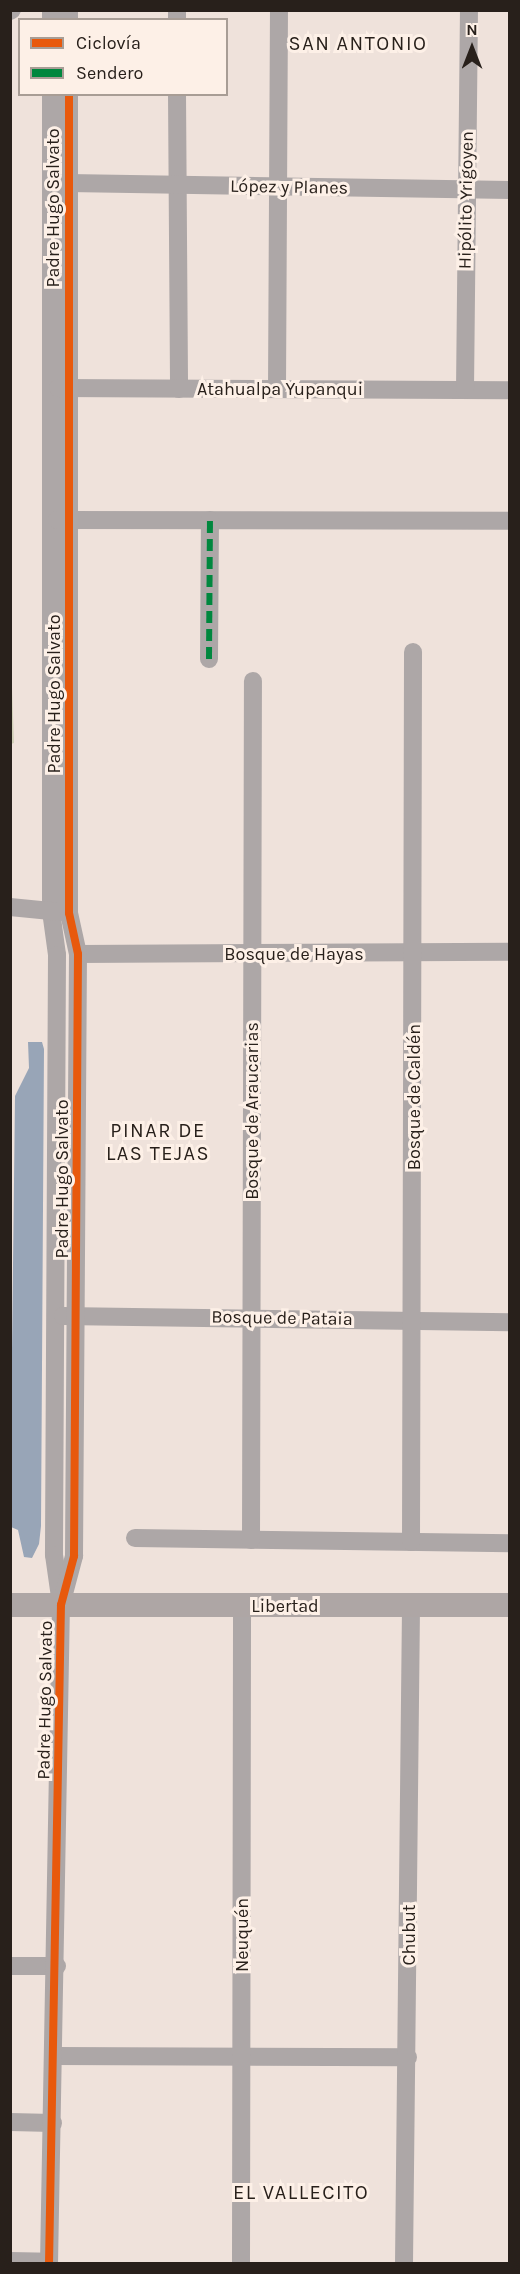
<!DOCTYPE html>
<meta charset="utf-8">
<style>
body{margin:0}
#map{position:relative;width:520px;height:2274px;overflow:hidden;background:#efe2db;font-family:Karla,sans-serif}
div>[style]{position:absolute}
.green>*{inset:0;background:#d1d0b8}
.water>*{inset:0;background:#98a5b7}
.minor>*{height:18px;margin:-9px;padding:0 9px;transform-origin:9px;border-radius:9px;background:#ada7a7}
.secondary>*{height:24px;margin:-12px;padding:0 12px;transform-origin:12px;border-radius:12px;background:#aea6a5}
.quiet>*{height:6px;margin-top:-3px;transform-origin:0;background:repeating-linear-gradient(90deg,#00873e 0 12px,transparent 0 18px)}
.cycleway>*{height:8px;margin:-4px;padding:0 4px;transform-origin:4px;border-radius:4px;background:#e8590c}
span{translate:-50% -50%;white-space:nowrap;text-align:center;line-height:1.15;-webkit-text-stroke:6px #fdf0e7;paint-order:stroke}
.street-label{font-size:18px;color:#28201b}
.neighbourhood-label{font-size:20px;color:#28201b;letter-spacing:1.5px}
.frame{position:absolute;inset:0;border:12px solid #28201b;pointer-events:none}
.legend{position:absolute;left:18px;top:18px;width:210px;height:78px;box-sizing:border-box;background:#fdf0e7;border:2px solid #a89d95;margin:0;padding:8px 10px;list-style:none;font-size:18px;color:#28201b}
.legend li{display:flex;align-items:center;gap:12px;height:30px}
.legend b{width:30px;border:2px solid #a89d95}
.north{position:absolute;left:442px;top:18px;width:60px;height:60px;-webkit-text-stroke:4px #fdf0e7;paint-order:stroke;rotate:0deg;font-size:16px;font-weight:700;line-height:24px;text-align:center;color:#28201b}
.north::after{content:'';display:block;margin:auto;width:21px;height:27px;background:#28201b;clip-path:polygon(50% 0,100% 100%,50% 72%,0 100%)}
</style>
<div id="map">
<div class="green">
<i style="clip-path:polygon(10px 633px,14px 743px,11px 744px,10px 744px)"></i>
</div>
<div class="water">
<i style="clip-path:polygon(28px 1042px,42px 1042px,44px 1049px,41px 1526px,39px 1544px,32px 1558px,24px 1557px,18px 1530px,11px 1527px,10px 1518px,15px 1096px,29px 1068px)"></i>
</div>
<div class="minor">
<i style="left:10px;top:11px;width:2px;rotate:-27deg"></i>
<i style="left:51px;top:20px;width:10px;rotate:-90deg"></i>
<i style="left:69px;top:20px;width:10px;rotate:-90deg"></i>
<i style="left:177px;top:20px;width:10px;rotate:-90deg"></i>
<i style="left:51px;top:94px;width:817px;rotate:90deg"></i>
<i style="left:51px;top:911px;width:44px;rotate:82.2deg"></i>
<i style="left:57px;top:955px;width:600px;rotate:90.29deg"></i>
<i style="left:54px;top:1555px;width:42px;rotate:81.9deg"></i>
<i style="left:177px;top:94px;width:295px;rotate:89.6deg"></i>
<i style="left:68px;top:183px;width:442px;rotate:0.9deg"></i>
<i style="left:58px;top:388px;width:452px;rotate:0.3deg"></i>
<i style="left:277px;top:389px;width:379px;rotate:-89.7deg"></i>
<i style="left:465px;top:390px;width:380px;rotate:-89.4deg"></i>
<i style="left:57px;top:520px;width:453px;rotate:0.1deg"></i>
<i style="left:209px;top:659px;width:139px;rotate:-89.6deg"></i>
<i style="left:10px;top:907px;width:51px;rotate:5.6deg"></i>
<i style="left:78px;top:954px;width:432px;rotate:-0.3deg"></i>
<i style="left:63px;top:1316px;width:447px;rotate:0.8deg"></i>
<i style="left:135px;top:1538px;width:375px;rotate:0.8deg"></i>
<i style="left:251px;top:1540px;width:859px;rotate:-89.87deg"></i>
<i style="left:411px;top:1542px;width:890px;rotate:-89.87deg"></i>
<i style="left:10px;top:1966px;width:47px"></i>
<i style="left:55px;top:2056px;width:353px;rotate:0.2deg"></i>
<i style="left:10px;top:2122px;width:43px;rotate:1.3deg"></i>
<i style="left:10px;top:2261px;width:39px;rotate:1deg"></i>
<i style="left:49px;top:2264px;width:659px;rotate:-88.96deg"></i>
<i style="left:61px;top:1605px;width:51px;rotate:-75.1deg"></i>
<i style="left:74px;top:1556px;width:602px;rotate:-89.62deg"></i>
<i style="left:78px;top:954px;width:42px;rotate:-102.4deg"></i>
<i style="left:69px;top:913px;width:819px;rotate:-90deg"></i>
<i style="left:241px;top:2264px;width:658px;rotate:-89.91deg"></i>
<i style="left:404px;top:2264px;width:658px;rotate:-89.39deg"></i>
</div>
<div class="secondary">
<i style="left:10px;top:1605px;width:500px"></i>
</div>
<div class="quiet">
<i style="left:209px;top:659px;width:139px;rotate:-89.6deg"></i>
</div>
<div class="cycleway">
<i style="left:49px;top:2264px;width:659px;rotate:-88.96deg"></i>
<i style="left:61px;top:1605px;width:51px;rotate:-75.1deg"></i>
<i style="left:74px;top:1556px;width:602px;rotate:-89.62deg"></i>
<i style="left:78px;top:954px;width:42px;rotate:-102.4deg"></i>
<i style="left:69px;top:913px;width:819px;rotate:-90deg"></i>
</div>
<div class="street-label">
<span style="left:289px;top:187px;rotate:1deg">López y Planes</span>
<span style="left:466px;top:200px;rotate:-89deg">Hipólito Yrigoyen</span>
<span style="left:53px;top:208px;rotate:-90deg">Padre Hugo Salvato</span>
<span style="left:280px;top:389px">Atahualpa Yupanqui</span>
<span style="left:54px;top:694px;rotate:-90deg">Padre Hugo Salvato</span>
<span style="left:294px;top:954px">Bosque de Hayas</span>
<span style="left:414px;top:1097px;rotate:-90deg">Bosque de Caldén</span>
<span style="left:252px;top:1111px;rotate:-90deg">Bosque de Araucarias</span>
<span style="left:62px;top:1179px;rotate:-90deg">Padre Hugo Salvato</span>
<span style="left:282px;top:1318px;rotate:1deg">Bosque de Pataia</span>
<span style="left:285px;top:1606px">Libertad</span>
<span style="left:45px;top:1700px;rotate:-89deg">Padre Hugo Salvato</span>
<span style="left:242px;top:1935px;rotate:-90deg">Neuquén</span>
<span style="left:409px;top:1935px;rotate:-90deg">Chubut</span>
</div>
<div class="neighbourhood-label">
<span style="left:358px;top:43px">SAN ANTONIO</span>
<span style="left:158px;top:1142px">PINAR DE<br>LAS TEJAS</span>
<span style="left:301px;top:2192px">EL VALLECITO</span>
</div>
<div class="frame"></div>
<ul class="legend">
<li><b style="height:8px;background:#e8590c"></b>Ciclovía</li>
<li><b style="height:8px;background:#00873e"></b>Sendero</li>
</ul>
<div class="north">N</div>
</div>
